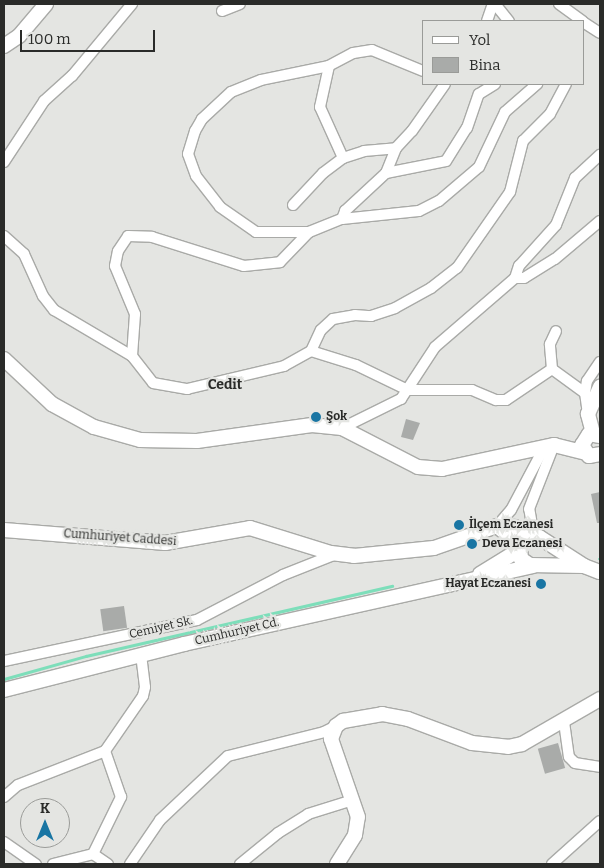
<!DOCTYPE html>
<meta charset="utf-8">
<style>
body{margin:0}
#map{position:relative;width:604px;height:868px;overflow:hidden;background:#e4e5e2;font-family:Bitter,serif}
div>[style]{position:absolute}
.stream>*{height:2.5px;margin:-1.25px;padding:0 1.25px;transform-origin:1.25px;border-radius:1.25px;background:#7ddeba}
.building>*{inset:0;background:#a9aba9;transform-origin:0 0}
.roads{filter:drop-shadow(1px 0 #a9aaa7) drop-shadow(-1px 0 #a9aaa7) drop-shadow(0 1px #a9aaa7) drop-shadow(0 -1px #a9aaa7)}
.street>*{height:10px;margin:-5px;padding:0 5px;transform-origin:5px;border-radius:5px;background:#fff}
.secondary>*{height:14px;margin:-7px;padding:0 7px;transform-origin:7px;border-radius:7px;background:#fff}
.dots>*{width:14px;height:14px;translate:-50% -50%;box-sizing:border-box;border:2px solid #e4e5e2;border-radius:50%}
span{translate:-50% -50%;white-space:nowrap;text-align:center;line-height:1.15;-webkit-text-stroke:4.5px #e4e5e2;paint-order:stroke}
.poi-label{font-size:12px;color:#2a2b29;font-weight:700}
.left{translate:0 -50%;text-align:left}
.right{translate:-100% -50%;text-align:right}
.street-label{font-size:12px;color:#2a2b29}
.neighbourhood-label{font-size:14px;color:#2a2b29;font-weight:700}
.frame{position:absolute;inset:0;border:5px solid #2a2b29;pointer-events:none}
.legend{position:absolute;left:422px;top:20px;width:162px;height:65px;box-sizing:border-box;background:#e4e5e2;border:1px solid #9a9b98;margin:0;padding:6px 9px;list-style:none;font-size:15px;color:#2a2b29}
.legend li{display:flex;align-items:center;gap:10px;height:25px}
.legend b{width:25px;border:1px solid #9a9b98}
.north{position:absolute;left:20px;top:798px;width:50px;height:50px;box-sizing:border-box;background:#e4e5e2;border:1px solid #9a9b98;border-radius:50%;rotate:0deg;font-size:14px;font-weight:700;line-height:20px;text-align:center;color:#2a2b29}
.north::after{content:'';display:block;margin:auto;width:18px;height:22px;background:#1975a3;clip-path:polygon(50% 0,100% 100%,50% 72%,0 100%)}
.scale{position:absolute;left:20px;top:30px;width:135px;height:22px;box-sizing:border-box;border:2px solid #2a2b29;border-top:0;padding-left:6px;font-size:15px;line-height:18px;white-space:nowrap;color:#2a2b29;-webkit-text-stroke:4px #e4e5e2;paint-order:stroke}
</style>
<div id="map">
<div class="stream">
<i style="left:599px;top:559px;width:1px"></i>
<i style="left:4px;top:679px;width:85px;rotate:-15.7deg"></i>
<i style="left:86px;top:656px;width:314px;rotate:-12.9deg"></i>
</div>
<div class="building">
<i style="clip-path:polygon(406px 419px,420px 423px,413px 440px,401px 437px)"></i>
<i style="clip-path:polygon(600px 492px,600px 523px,597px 523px,591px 494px)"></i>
<i style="left:124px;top:606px;width:22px;height:24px;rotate:82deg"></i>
<i style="left:558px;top:743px;width:26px;height:21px;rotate:74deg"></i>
</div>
<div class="roads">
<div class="street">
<i style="left:495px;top:4px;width:22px;rotate:51deg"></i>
<i style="left:559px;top:4px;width:29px;rotate:36deg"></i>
<i style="left:222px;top:11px;width:19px;rotate:-21deg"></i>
<i style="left:487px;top:21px;width:18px;rotate:-71deg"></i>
<i style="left:583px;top:22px;width:20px;rotate:33deg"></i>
<i style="left:329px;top:66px;width:42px;rotate:102.4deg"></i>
<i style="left:320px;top:107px;width:56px;rotate:65.7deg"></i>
<i style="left:423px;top:71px;width:55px;rotate:-157.6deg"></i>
<i style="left:372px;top:50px;width:19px;rotate:171deg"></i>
<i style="left:353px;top:53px;width:27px;rotate:152deg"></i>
<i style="left:329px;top:66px;width:69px;rotate:168.4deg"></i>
<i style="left:261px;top:80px;width:32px;rotate:158deg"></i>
<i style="left:231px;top:92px;width:40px;rotate:137deg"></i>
<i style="left:202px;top:119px;width:14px;rotate:120deg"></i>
<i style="left:195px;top:131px;width:24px;rotate:107deg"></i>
<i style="left:188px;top:154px;width:23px;rotate:70deg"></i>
<i style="left:196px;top:176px;width:39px;rotate:52deg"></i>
<i style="left:220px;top:207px;width:44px;rotate:34.8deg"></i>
<i style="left:256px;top:232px;width:53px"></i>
<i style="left:309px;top:232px;width:35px;rotate:-22deg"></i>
<i style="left:342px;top:219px;width:77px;rotate:-5.9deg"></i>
<i style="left:419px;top:211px;width:22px;rotate:-27deg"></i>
<i style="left:439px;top:201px;width:52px;rotate:-40.4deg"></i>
<i style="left:479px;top:167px;width:61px;rotate:-64.7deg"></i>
<i style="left:505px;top:112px;width:43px;rotate:-41.2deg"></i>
<i style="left:4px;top:162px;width:73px;rotate:-56.7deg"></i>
<i style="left:44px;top:101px;width:38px;rotate:-42deg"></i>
<i style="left:72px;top:76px;width:94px;rotate:-50.2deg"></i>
<i style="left:386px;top:173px;width:27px;rotate:-68deg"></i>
<i style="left:396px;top:148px;width:23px;rotate:-47deg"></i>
<i style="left:412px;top:131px;width:57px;rotate:-54.9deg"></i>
<i style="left:293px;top:205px;width:44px;rotate:-46.8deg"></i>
<i style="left:323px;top:173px;width:25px;rotate:-37deg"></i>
<i style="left:343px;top:158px;width:22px;rotate:-18deg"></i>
<i style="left:364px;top:151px;width:32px;rotate:-5deg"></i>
<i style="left:342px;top:219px;width:9px;rotate:-69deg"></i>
<i style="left:345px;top:211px;width:56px;rotate:-42.8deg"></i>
<i style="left:386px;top:173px;width:61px;rotate:-11.3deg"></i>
<i style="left:446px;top:161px;width:39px;rotate:-58deg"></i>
<i style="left:467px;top:128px;width:36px;rotate:-71deg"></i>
<i style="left:479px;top:94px;width:19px;rotate:-32deg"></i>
<i style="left:4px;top:236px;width:27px;rotate:42deg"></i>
<i style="left:24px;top:254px;width:46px;rotate:65.7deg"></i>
<i style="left:43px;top:296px;width:18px;rotate:52deg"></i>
<i style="left:54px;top:310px;width:91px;rotate:30.5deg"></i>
<i style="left:132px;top:356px;width:34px;rotate:52deg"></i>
<i style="left:153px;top:383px;width:35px;rotate:10deg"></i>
<i style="left:187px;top:389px;width:100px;rotate:-13.3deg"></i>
<i style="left:284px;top:366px;width:31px;rotate:-29deg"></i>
<i style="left:311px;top:351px;width:23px;rotate:-65deg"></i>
<i style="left:321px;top:330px;width:16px;rotate:-43deg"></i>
<i style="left:333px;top:319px;width:22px;rotate:-10deg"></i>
<i style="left:355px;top:315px;width:16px;rotate:4deg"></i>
<i style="left:371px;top:316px;width:25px;rotate:-18deg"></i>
<i style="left:395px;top:308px;width:41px;rotate:-29.1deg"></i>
<i style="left:431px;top:288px;width:33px;rotate:-38deg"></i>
<i style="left:457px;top:268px;width:93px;rotate:-55.1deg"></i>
<i style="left:510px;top:192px;width:53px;rotate:-75.7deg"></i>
<i style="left:523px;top:141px;width:38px;rotate:-45deg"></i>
<i style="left:550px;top:114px;width:34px;rotate:-62deg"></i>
<i style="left:515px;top:278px;width:9px"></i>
<i style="left:524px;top:278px;width:36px;rotate:-32deg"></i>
<i style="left:555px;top:259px;width:59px;rotate:-40.2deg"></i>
<i style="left:311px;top:351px;width:47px;rotate:17.3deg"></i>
<i style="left:356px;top:365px;width:58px;rotate:25.7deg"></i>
<i style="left:408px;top:390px;width:64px"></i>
<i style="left:472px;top:390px;width:26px;rotate:23deg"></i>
<i style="left:496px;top:400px;width:10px"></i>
<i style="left:506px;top:400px;width:55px;rotate:-34deg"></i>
<i style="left:552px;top:369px;width:41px;rotate:36deg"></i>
<i style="left:132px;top:356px;width:42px;rotate:-85.9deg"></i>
<i style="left:135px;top:314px;width:52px;rotate:-112.6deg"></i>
<i style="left:115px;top:266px;width:15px;rotate:-79deg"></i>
<i style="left:118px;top:251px;width:18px;rotate:-56deg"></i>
<i style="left:128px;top:236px;width:24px;rotate:2deg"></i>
<i style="left:152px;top:237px;width:96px;rotate:17.5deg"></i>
<i style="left:244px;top:266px;width:36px;rotate:-6deg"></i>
<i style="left:280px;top:262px;width:42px;rotate:-46deg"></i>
<i style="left:552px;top:369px;width:25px;rotate:-95deg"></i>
<i style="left:550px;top:344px;width:14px;rotate:-65deg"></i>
<i style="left:588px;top:414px;width:21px;rotate:-98deg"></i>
<i style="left:585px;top:393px;width:12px;rotate:-81deg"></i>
<i style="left:587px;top:381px;width:23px;rotate:-56deg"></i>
<i style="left:342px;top:428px;width:66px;rotate:-26.2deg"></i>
<i style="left:401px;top:399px;width:62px;rotate:-56.8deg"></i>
<i style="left:435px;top:347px;width:106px;rotate:-40.8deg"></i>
<i style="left:515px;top:278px;width:13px;rotate:-72deg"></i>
<i style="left:519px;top:266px;width:55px;rotate:-47.9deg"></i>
<i style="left:556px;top:225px;width:51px;rotate:-68deg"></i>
<i style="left:575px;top:178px;width:34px;rotate:-43deg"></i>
<i style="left:497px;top:526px;width:21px;rotate:-49deg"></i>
<i style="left:511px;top:510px;width:70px;rotate:-62deg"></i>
<i style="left:534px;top:536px;width:27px;rotate:-100deg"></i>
<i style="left:529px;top:509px;width:69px;rotate:-68.7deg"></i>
<i style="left:4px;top:661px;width:197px;rotate:-12deg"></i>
<i style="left:197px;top:620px;width:97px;rotate:-27.6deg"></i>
<i style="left:283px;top:575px;width:57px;rotate:-21.6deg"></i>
<i style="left:564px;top:722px;width:35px;rotate:82deg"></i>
<i style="left:569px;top:757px;width:8px;rotate:45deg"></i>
<i style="left:575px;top:763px;width:25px;rotate:9deg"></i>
<i style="left:4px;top:797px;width:18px;rotate:-41deg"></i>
<i style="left:18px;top:785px;width:93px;rotate:-21.3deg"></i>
<i style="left:105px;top:751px;width:67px;rotate:-55.4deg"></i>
<i style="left:143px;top:696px;width:9px;rotate:-77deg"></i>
<i style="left:145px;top:687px;width:32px;rotate:-97deg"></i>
<i style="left:4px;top:842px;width:39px;rotate:35deg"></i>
<i style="left:93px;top:854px;width:64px;rotate:-63.8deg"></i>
<i style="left:121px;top:797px;width:49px;rotate:-109.2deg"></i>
<i style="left:53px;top:864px;width:41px;rotate:-14deg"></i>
<i style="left:93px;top:854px;width:18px;rotate:34deg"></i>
<i style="left:130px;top:864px;width:53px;rotate:-55.7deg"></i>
<i style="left:160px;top:820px;width:93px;rotate:-43.3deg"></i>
<i style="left:228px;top:756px;width:99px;rotate:-14deg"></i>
<i style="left:324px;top:732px;width:13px;rotate:-27deg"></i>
<i style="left:240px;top:864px;width:49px;rotate:-39.2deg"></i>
<i style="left:278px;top:833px;width:36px;rotate:-32deg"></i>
<i style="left:308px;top:814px;width:47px;rotate:-17.3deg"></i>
<i style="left:552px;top:864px;width:64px;rotate:-41.9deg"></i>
</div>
<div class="secondary">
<i style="left:4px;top:46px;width:18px;rotate:-34deg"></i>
<i style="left:19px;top:36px;width:42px;rotate:-49.8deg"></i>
<i style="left:4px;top:359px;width:66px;rotate:43.2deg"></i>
<i style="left:52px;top:404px;width:48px;rotate:28.7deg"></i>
<i style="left:94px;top:427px;width:48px;rotate:15.8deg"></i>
<i style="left:140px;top:440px;width:57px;rotate:1deg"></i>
<i style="left:197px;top:441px;width:116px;rotate:-7.9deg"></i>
<i style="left:312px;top:425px;width:30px;rotate:6deg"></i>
<i style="left:342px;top:428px;width:85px;rotate:27.2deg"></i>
<i style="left:418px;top:467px;width:24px;rotate:5deg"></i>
<i style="left:442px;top:469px;width:115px;rotate:-12.1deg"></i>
<i style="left:554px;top:445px;width:32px;rotate:14deg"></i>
<i style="left:593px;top:433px;width:20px;rotate:-105deg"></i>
<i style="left:588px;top:414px;width:30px;rotate:-66deg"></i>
<i style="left:600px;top:436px;width:11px;rotate:-170deg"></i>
<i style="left:589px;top:434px;width:13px;rotate:122deg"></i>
<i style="left:582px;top:445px;width:13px;rotate:58deg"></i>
<i style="left:589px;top:456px;width:11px;rotate:-10deg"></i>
<i style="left:497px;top:526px;width:30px;rotate:40deg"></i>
<i style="left:4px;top:530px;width:162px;rotate:4.6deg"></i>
<i style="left:165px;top:543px;width:86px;rotate:-10deg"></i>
<i style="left:250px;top:528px;width:85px;rotate:17.2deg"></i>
<i style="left:331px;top:553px;width:23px;rotate:7deg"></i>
<i style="left:354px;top:556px;width:80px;rotate:-5.7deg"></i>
<i style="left:434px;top:548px;width:67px;rotate:-19.2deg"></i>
<i style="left:497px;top:526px;width:19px;rotate:3deg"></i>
<i style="left:516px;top:527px;width:16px;rotate:38deg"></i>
<i style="left:584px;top:566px;width:54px;rotate:-178.9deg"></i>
<i style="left:530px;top:565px;width:11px;rotate:-146deg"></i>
<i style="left:521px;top:559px;width:12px;rotate:-95deg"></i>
<i style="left:520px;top:547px;width:11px;rotate:-52deg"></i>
<i style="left:527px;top:538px;width:12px;rotate:-5deg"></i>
<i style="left:539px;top:537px;width:54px;rotate:32.8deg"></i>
<i style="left:584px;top:566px;width:17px;rotate:21deg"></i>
<i style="left:480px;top:574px;width:46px;rotate:-31.6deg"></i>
<i style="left:4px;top:690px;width:186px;rotate:-14.3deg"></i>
<i style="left:184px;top:644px;width:358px;rotate:-12.6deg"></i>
<i style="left:337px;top:864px;width:34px;rotate:-58deg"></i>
<i style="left:355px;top:835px;width:18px;rotate:-81deg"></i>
<i style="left:358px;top:817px;width:83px;rotate:-109.1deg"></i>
<i style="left:331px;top:739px;width:14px;rotate:-69deg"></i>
<i style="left:336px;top:726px;width:9px;rotate:-36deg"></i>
<i style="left:343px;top:721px;width:40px;rotate:-10deg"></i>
<i style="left:382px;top:714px;width:26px;rotate:11deg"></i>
<i style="left:408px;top:719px;width:68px;rotate:20.6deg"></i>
<i style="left:472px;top:743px;width:36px;rotate:6deg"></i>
<i style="left:508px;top:747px;width:14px;rotate:-12deg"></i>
<i style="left:522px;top:744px;width:90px;rotate:-30deg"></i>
</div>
</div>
<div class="dots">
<i style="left:316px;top:417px;background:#1975a3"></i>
<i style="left:459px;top:525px;background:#1975a3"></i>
<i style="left:472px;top:544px;background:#1975a3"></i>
<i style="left:541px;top:584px;background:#1975a3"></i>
</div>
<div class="poi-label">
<span class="left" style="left:326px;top:417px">Şok</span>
<span class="left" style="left:469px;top:525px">İlçem Eczanesi</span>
<span class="left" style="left:482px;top:544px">Deva Eczanesi</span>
<span class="right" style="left:531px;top:584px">Hayat Eczanesi</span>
</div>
<div class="street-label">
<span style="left:120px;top:538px;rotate:4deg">Cumhuriyet Caddesi</span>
<span style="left:161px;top:628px;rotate:-13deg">Cemiyet Sk.</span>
<span style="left:237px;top:632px;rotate:-13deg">Cumhuriyet Cd.</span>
</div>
<div class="neighbourhood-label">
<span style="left:225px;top:385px">Cedit</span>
</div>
<div class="frame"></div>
<ul class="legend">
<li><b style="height:6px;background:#fff"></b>Yol</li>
<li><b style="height:14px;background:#a9aba9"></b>Bina</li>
</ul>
<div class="north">K</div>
<div class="scale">100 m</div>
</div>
